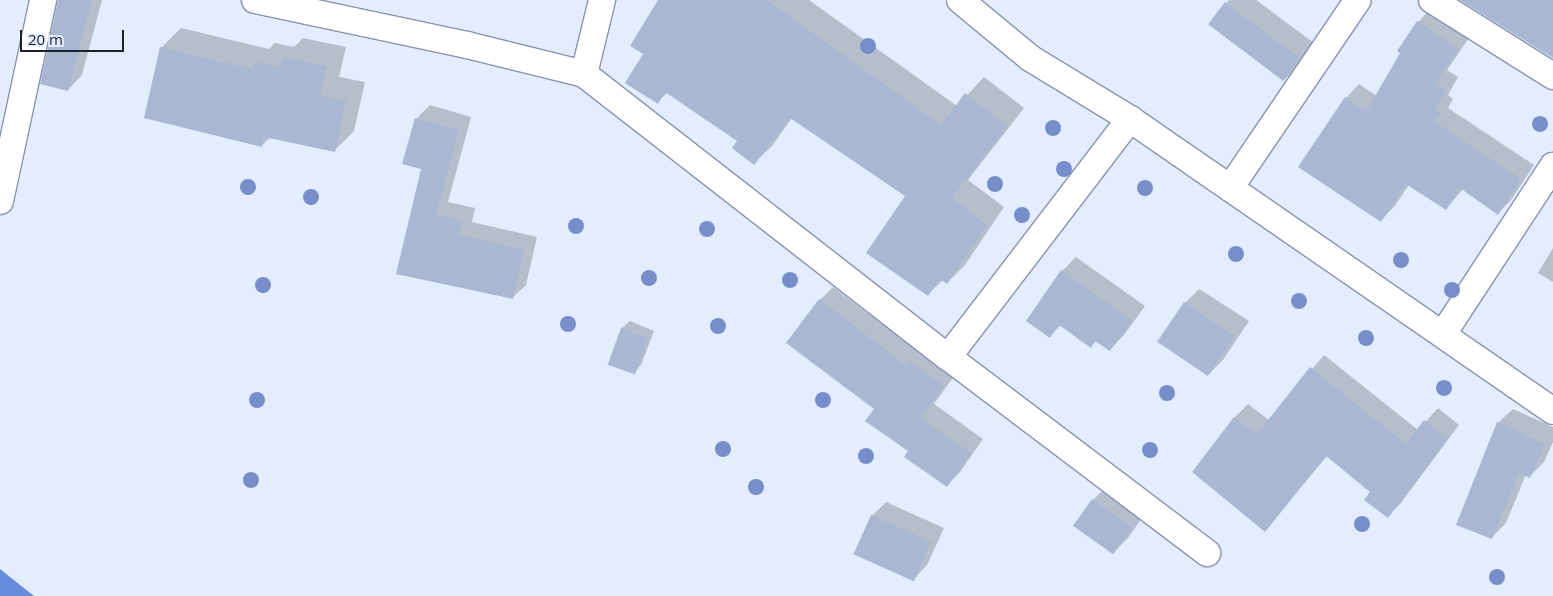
<!DOCTYPE html>
<style>
body{margin:0}
#map{position:relative;width:1553px;height:596px;overflow:hidden;background:#e4edfe;font-family:"Open Sans",sans-serif}
div>[style]{position:absolute}
.water>*{inset:0;background:#678cdc}
.shadow>*{inset:0;background:#0003}
.building>*{inset:0;background:#aab7d3;transform-origin:0 0}
.roads{filter:drop-shadow(1px 0 #8794af) drop-shadow(-1px 0 #8794af) drop-shadow(0 1px #8794af) drop-shadow(0 -1px #8794af)}
.minor>*{height:26px;margin:-13px;padding:0 13px;transform-origin:13px;border-radius:13px;background:#fff}
.trees>*{width:16px;height:16px;margin:-8px;border-radius:50%;background:#778eca}
span{translate:-50% -50%;white-space:nowrap;text-align:center;line-height:1.15;-webkit-text-stroke:4px #e4edfe;paint-order:stroke}
.scale{position:absolute;left:20px;top:30px;width:104px;height:22px;box-sizing:border-box;border:2px solid #1b202b;border-top:0;padding-left:6px;font-size:15px;line-height:18px;white-space:nowrap;color:#1b202b;-webkit-text-stroke:4px #e4edfe;paint-order:stroke}
</style>
<div id="map">
<div class="water">
<i style="clip-path:polygon(0 569px,34px 596px,0 596px)"></i>
</div>
<div class="shadow">
<i style="clip-path:polygon(58px 0,102px 0,82px 75px,68px 90px)"></i>
<i style="clip-path:polygon(660px 0,809px 0,957px 106px,984px 77px,1024px 108px,968px 180px,1004px 207px,965px 265px,947px 283px,943px 280px,928px 294px,907px 196px,792px 118px,772px 146px,754px 163px,738px 141px,668px 92px,658px 102px,645px 53px)"></i>
<i style="clip-path:polygon(1229px 0,1256px 0,1314px 43px,1298px 66px,1284px 80px,1210px 24px)"></i>
<i style="clip-path:polygon(1431px 9px,1471px 35px,1447px 70px,1458px 77px,1448px 95px,1453px 99px,1448px 108px,1534px 165px,1511px 200px,1498px 213px,1463px 189px,1446px 209px,1409px 185px,1394px 207px,1380px 221px,1346px 98px,1359px 84px,1377px 96px,1418px 22px)"></i>
<i style="clip-path:polygon(181px 28px,269px 49px,275px 43px,294px 47px,303px 38px,346px 47px,339px 77px,365px 82px,354px 131px,334px 151px,271px 137px,261px 146px,161px 48px)"></i>
<i style="clip-path:polygon(430px 105px,471px 117px,448px 202px,475px 208px,472px 222px,537px 237px,526px 285px,512px 298px,397px 273px,422px 168px,417px 118px)"></i>
<i style="clip-path:polygon(1553px 248px,1553px 282px,1538px 273px)"></i>
<i style="clip-path:polygon(1076px 257px,1145px 306px,1124px 335px,1109px 350px,1096px 341px,1091px 346px,1061px 325px,1050px 336px,1062px 271px)"></i>
<i style="clip-path:polygon(833px 287px,920px 353px,924px 349px,957px 372px,934px 404px,983px 439px,960px 472px,947px 485px,910px 451px,876px 408px,820px 300px)"></i>
<i style="clip-path:polygon(1199px 289px,1249px 321px,1223px 360px,1209px 374px,1185px 303px)"></i>
<i style="clip-path:polygon(630px 321px,654px 331px,641px 365px,634px 373px,609px 363px,622px 328px)"></i>
<i style="clip-path:polygon(1324px 355px,1418px 430px,1438px 408px,1459px 425px,1401px 503px,1388px 516px,1372px 492px,1327px 456px,1265px 530px,1193px 472px,1235px 417px,1248px 404px,1269px 420px)"></i>
<i style="clip-path:polygon(1513px 409px,1553px 427px,1553px 442px,1544px 462px,1530px 476px,1526px 474px,1506px 523px,1491px 538px,1498px 423px)"></i>
<i style="clip-path:polygon(1107px 486px,1146px 512px,1128px 538px,1114px 552px,1093px 500px)"></i>
<i style="clip-path:polygon(886px 502px,944px 528px,927px 565px,913px 580px,872px 516px)"></i>
</div>
<div class="building">
<i style="clip-path:polygon(58px 0,92px 0,68px 91px,40px 84px)"></i>
<i style="clip-path:polygon(658px 0,767px 0,941px 125px,965px 93px,1007px 126px,952px 198px,987px 225px,947px 284px,940px 279px,928px 296px,866px 253px,905px 196px,790px 118px,754px 165px,732px 148px,737px 141px,665px 92px,658px 104px,625px 83px,643px 54px,630px 46px)"></i>
<i style="clip-path:polygon(1460px 0,1553px 0,1553px 58px)"></i>
<i style="left:1225px;top:2px;width:94px;height:28px;rotate:37deg"></i>
<i style="clip-path:polygon(1417px 21px,1458px 49px,1435px 84px,1446px 91px,1435px 109px,1441px 113px,1435px 122px,1521px 179px,1498px 215px,1460px 188px,1446px 210px,1406px 184px,1381px 222px,1298px 167px,1345px 97px,1366px 112px,1400px 53px,1397px 51px)"></i>
<i style="clip-path:polygon(160px 47px,253px 69px,254px 62px,280px 67px,282px 57px,327px 66px,320px 96px,346px 101px,335px 152px,264px 137px,262px 147px,144px 118px)"></i>
<i style="clip-path:polygon(415px 118px,459px 130px,436px 215px,463px 221px,459px 235px,524px 250px,513px 299px,396px 274px,421px 169px,402px 164px)"></i>
<i style="clip-path:polygon(1061px 270px,1132px 321px,1110px 351px,1095px 341px,1091px 348px,1059px 325px,1050px 338px,1026px 321px)"></i>
<i style="clip-path:polygon(819px 299px,907px 366px,910px 361px,944px 386px,921px 418px,971px 453px,947px 487px,904px 457px,908px 451px,865px 421px,874px 409px,786px 343px)"></i>
<i style="left:1184px;top:302px;width:61px;height:48px;rotate:34deg"></i>
<i style="left:621px;top:328px;width:29px;height:39px;rotate:20deg"></i>
<i style="clip-path:polygon(1310px 367px,1406px 444px,1424px 420px,1447px 439px,1388px 518px,1364px 500px,1370px 492px,1326px 456px,1265px 532px,1192px 472px,1234px 417px,1257px 434px)"></i>
<i style="clip-path:polygon(1497px 422px,1545px 444px,1530px 478px,1519px 473px,1492px 539px,1456px 525px)"></i>
<i style="left:1092px;top:499px;width:49px;height:33px;rotate:35deg"></i>
<i style="left:871px;top:515px;width:66px;height:43px;rotate:24deg"></i>
</div>
<div class="roads">
<div class="minor">
<i style="left:255px;top:0;width:217px;rotate:12deg"></i>
<i style="left:467px;top:45px;width:121px;rotate:13.9deg"></i>
<i style="left:584px;top:74px;width:461px;rotate:37.9deg"></i>
<i style="left:948px;top:357px;width:325px;rotate:37.1deg"></i>
<i style="left:960px;top:0;width:91px;rotate:39.6deg"></i>
<i style="left:1030px;top:58px;width:117px;rotate:31.4deg"></i>
<i style="left:1130px;top:119px;width:514px;rotate:34.62deg"></i>
<i style="left:1432px;top:0;width:143px;rotate:32.1deg"></i>
<i style="left:584px;top:74px;width:76px;rotate:-76.3deg"></i>
<i style="left:1230px;top:188px;width:227px;rotate:-55.8deg"></i>
<i style="left:0;top:201px;width:206px;rotate:-77.9deg"></i>
<i style="left:1443px;top:334px;width:201px;rotate:-56.8deg"></i>
<i style="left:948px;top:357px;width:300px;rotate:-52.6deg"></i>
</div>
</div>
<div class="trees">
<i style="left:868px;top:46px"></i>
<i style="left:1540px;top:124px"></i>
<i style="left:1053px;top:128px"></i>
<i style="left:1064px;top:169px"></i>
<i style="left:995px;top:184px"></i>
<i style="left:248px;top:187px"></i>
<i style="left:1145px;top:188px"></i>
<i style="left:311px;top:197px"></i>
<i style="left:1022px;top:215px"></i>
<i style="left:576px;top:226px"></i>
<i style="left:707px;top:229px"></i>
<i style="left:1236px;top:254px"></i>
<i style="left:1401px;top:260px"></i>
<i style="left:649px;top:278px"></i>
<i style="left:790px;top:280px"></i>
<i style="left:263px;top:285px"></i>
<i style="left:1452px;top:290px"></i>
<i style="left:1299px;top:301px"></i>
<i style="left:568px;top:324px"></i>
<i style="left:718px;top:326px"></i>
<i style="left:1366px;top:338px"></i>
<i style="left:1444px;top:388px"></i>
<i style="left:1167px;top:393px"></i>
<i style="left:257px;top:400px"></i>
<i style="left:823px;top:400px"></i>
<i style="left:723px;top:449px"></i>
<i style="left:1150px;top:450px"></i>
<i style="left:866px;top:456px"></i>
<i style="left:251px;top:480px"></i>
<i style="left:756px;top:487px"></i>
<i style="left:1362px;top:524px"></i>
<i style="left:1497px;top:577px"></i>
</div>
<div class="scale">20 m</div>
</div>
